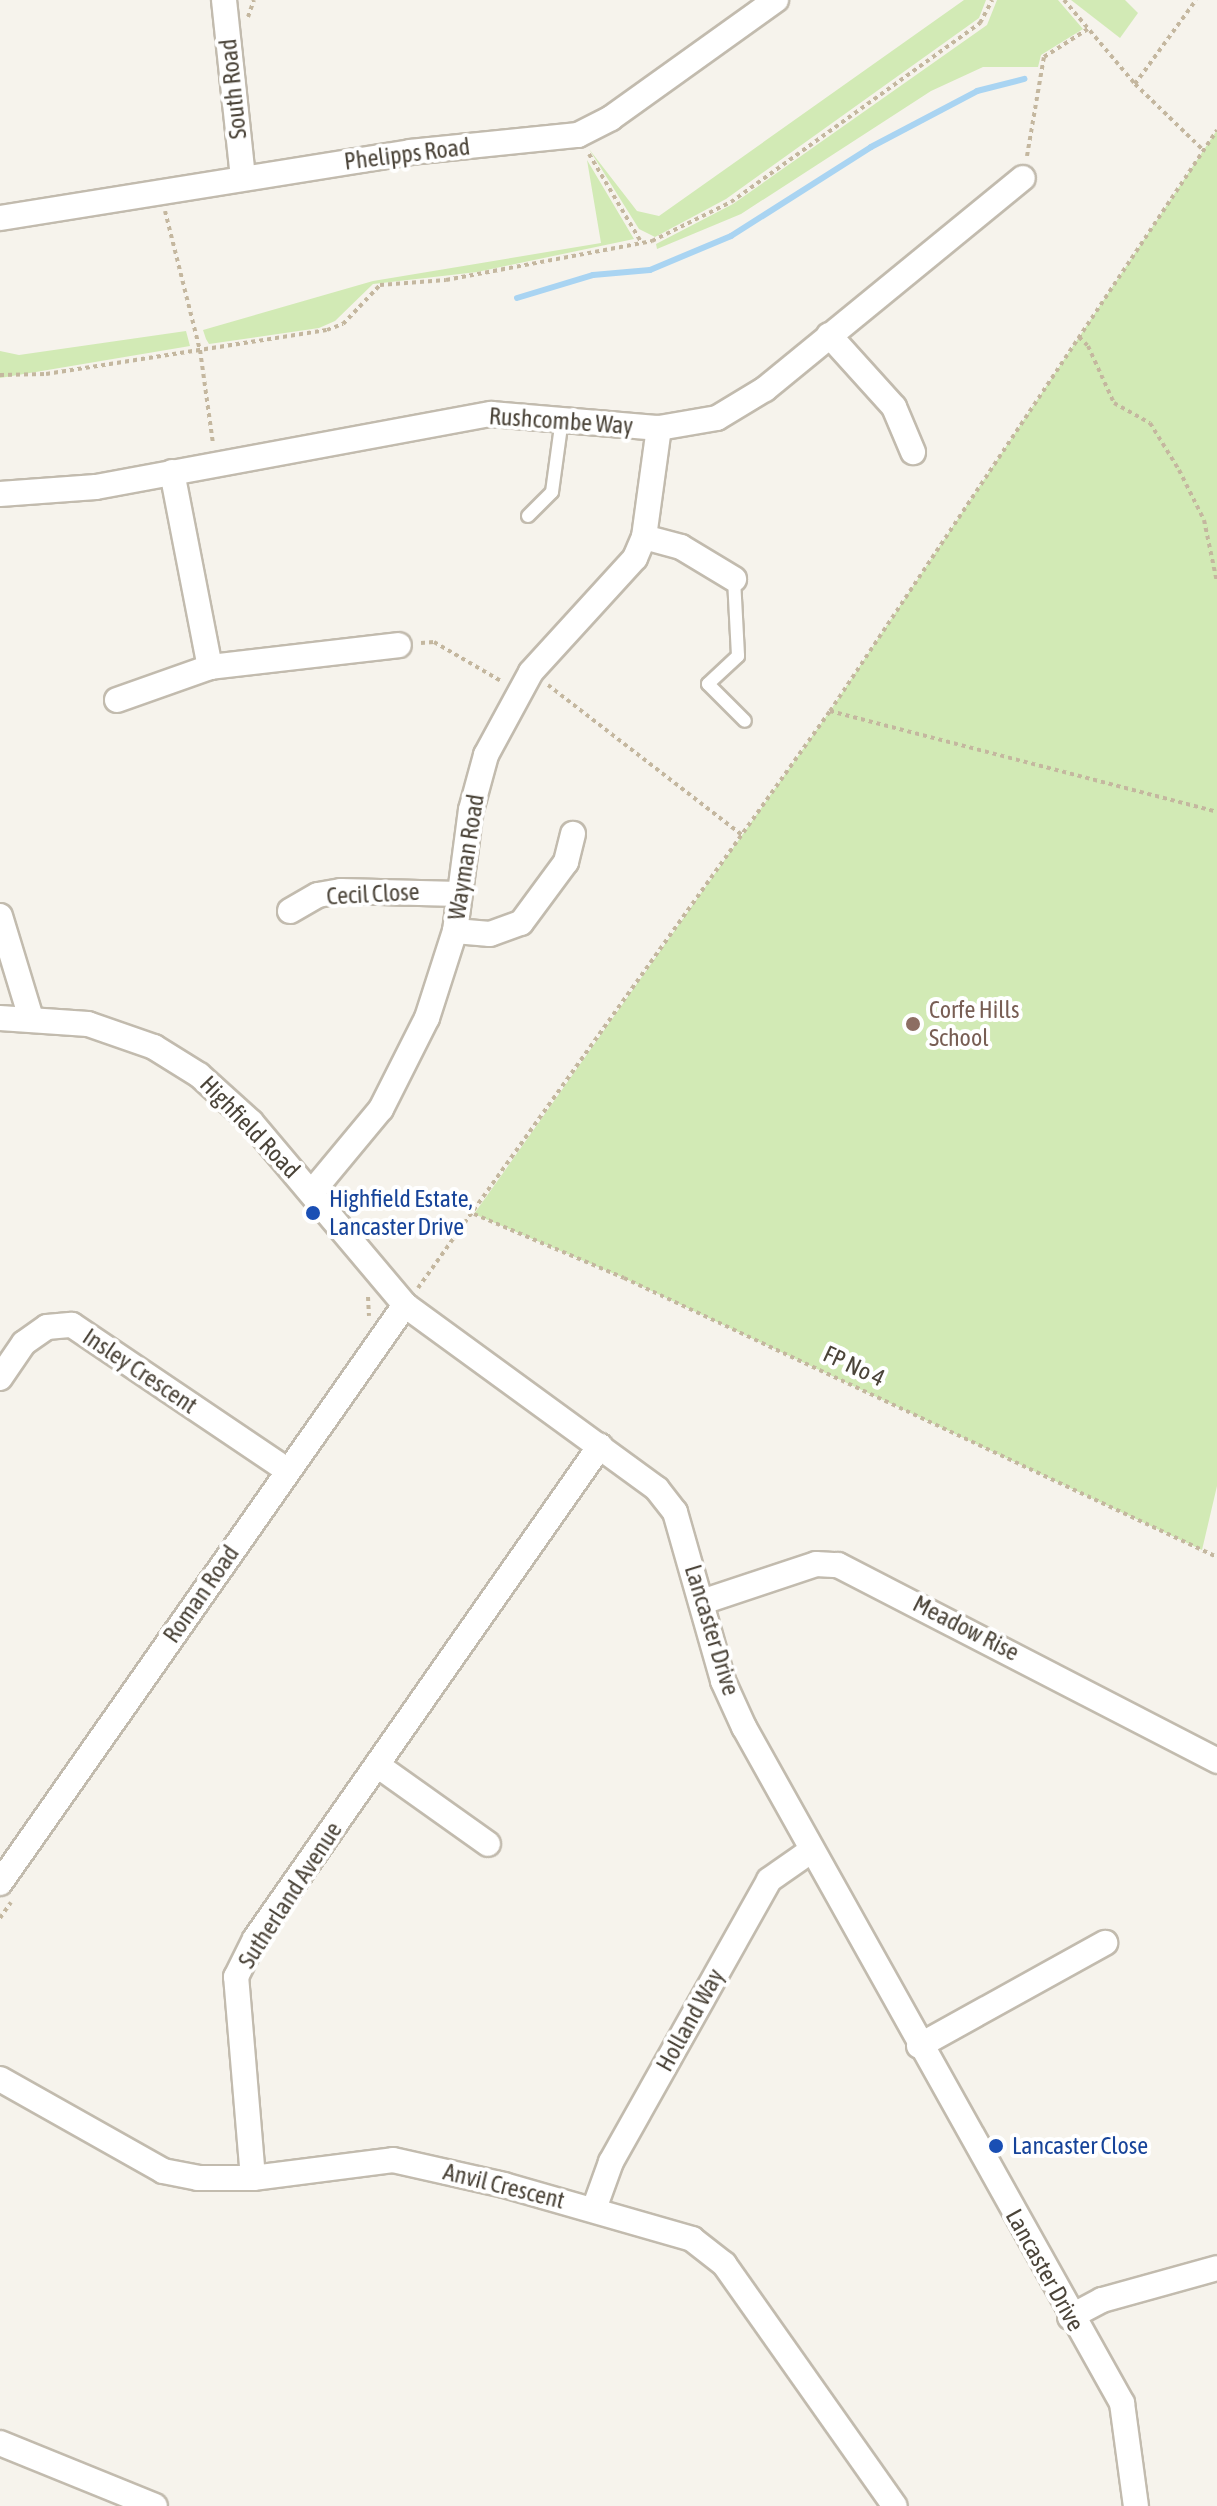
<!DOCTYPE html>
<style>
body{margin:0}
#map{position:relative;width:1217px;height:2506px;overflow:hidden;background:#f6f3ec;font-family:"Asap Condensed",sans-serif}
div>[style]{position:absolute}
.green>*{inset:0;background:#d2eab5}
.stream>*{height:6px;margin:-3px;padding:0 3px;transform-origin:3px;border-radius:3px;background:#a9d4f2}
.path>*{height:4px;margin-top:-2px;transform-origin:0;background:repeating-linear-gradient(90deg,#c4b79f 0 4px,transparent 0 8px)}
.roads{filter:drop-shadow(2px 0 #c2bbae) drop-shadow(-2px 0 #c2bbae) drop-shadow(0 2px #c2bbae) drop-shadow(0 -2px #c2bbae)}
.lane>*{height:12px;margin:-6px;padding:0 6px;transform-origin:6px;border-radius:6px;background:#fff}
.street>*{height:24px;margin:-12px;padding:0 12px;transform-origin:12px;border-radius:12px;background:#fff}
.dots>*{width:22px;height:22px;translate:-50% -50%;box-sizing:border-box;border:4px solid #fff;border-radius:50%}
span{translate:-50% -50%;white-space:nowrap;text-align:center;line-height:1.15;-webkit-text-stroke:8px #fff;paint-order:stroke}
.street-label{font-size:24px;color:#4b4439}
.education-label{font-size:24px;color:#785e54}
.left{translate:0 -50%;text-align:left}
.transit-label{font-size:24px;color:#164399}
</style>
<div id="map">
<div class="green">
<i style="clip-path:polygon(964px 0,986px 0,979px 18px,726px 199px,655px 237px,639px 229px,589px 149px,637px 211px,659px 216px)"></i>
<i style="clip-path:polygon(997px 0,1058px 0,1083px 29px,1041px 55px,1038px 67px,983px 67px,931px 91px,741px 214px,657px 249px,656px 244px,733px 204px,987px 25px)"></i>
<i style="clip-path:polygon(1071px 0,1125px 0,1138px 13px,1120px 38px)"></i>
<i style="clip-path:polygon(1217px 130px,1217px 1486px,1202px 1550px,624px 1278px,474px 1214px,830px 711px)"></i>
<i style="clip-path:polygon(587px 160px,634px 239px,477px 272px,373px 284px,335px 321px,319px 328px,209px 344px,206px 339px,203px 330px,373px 281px,601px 243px)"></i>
<i style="clip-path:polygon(186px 331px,190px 346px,0 378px,0 351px,19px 355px)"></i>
</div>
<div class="stream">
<i style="left:517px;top:298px;width:79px;rotate:-16.8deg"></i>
<i style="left:593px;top:275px;width:57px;rotate:-5deg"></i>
<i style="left:650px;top:270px;width:88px;rotate:-22.8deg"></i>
<i style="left:731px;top:236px;width:166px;rotate:-32.4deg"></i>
<i style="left:871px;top:147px;width:120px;rotate:-27.8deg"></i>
<i style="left:977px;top:91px;width:49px;rotate:-14.3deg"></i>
</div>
<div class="path">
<i style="left:1064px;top:0;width:110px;rotate:49.8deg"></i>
<i style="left:1135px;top:84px;width:95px;rotate:44.1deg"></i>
<i style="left:248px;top:17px;width:18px;rotate:-71deg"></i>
<i style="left:1135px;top:84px;width:104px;rotate:-54deg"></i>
<i style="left:589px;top:154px;width:102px;rotate:59.4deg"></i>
<i style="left:1027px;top:156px;width:100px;rotate:-80.3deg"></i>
<i style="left:1044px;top:57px;width:52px;rotate:-32.5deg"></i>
<i style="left:165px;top:211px;width:143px;rotate:75.9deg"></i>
<i style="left:200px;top:350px;width:95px;rotate:82.1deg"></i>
<i style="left:1079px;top:337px;width:13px;rotate:45deg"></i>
<i style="left:1088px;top:346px;width:63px;rotate:65.5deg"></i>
<i style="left:1114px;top:403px;width:41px;rotate:29.1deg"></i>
<i style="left:1150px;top:423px;width:55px;rotate:58.3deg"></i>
<i style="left:1179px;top:470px;width:56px;rotate:63.4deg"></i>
<i style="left:1204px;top:520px;width:63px;rotate:78.2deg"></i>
<i style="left:0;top:375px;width:46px;rotate:-1.2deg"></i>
<i style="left:46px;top:374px;width:284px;rotate:-8.9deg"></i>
<i style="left:327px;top:330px;width:17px;rotate:-21deg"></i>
<i style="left:343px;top:324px;width:54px;rotate:-46.5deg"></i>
<i style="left:380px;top:285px;width:66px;rotate:-4.3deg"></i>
<i style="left:446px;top:280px;width:210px;rotate:-10.7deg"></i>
<i style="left:652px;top:241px;width:88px;rotate:-26.3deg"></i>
<i style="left:731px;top:202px;width:307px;rotate:-35.7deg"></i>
<i style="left:980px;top:23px;width:26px;rotate:-62deg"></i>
<i style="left:421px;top:643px;width:13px;rotate:-4deg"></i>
<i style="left:434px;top:642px;width:78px;rotate:30.2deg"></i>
<i style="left:548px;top:685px;width:245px;rotate:37.7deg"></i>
<i style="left:830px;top:711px;width:400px;rotate:14.6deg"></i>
<i style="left:474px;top:1214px;width:163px;rotate:23.1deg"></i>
<i style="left:624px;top:1278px;width:655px;rotate:25.2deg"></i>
<i style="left:418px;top:1288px;width:709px;rotate:-54.47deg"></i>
<i style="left:830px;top:711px;width:698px;rotate:-56.33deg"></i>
<i style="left:368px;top:1297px;width:19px;rotate:87deg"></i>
<i style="left:0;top:1918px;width:19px;rotate:-55deg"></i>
</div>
<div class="roads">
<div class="lane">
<i style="left:528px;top:516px;width:34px;rotate:-45deg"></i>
<i style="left:552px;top:492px;width:74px;rotate:-82.2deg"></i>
<i style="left:734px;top:579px;width:77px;rotate:87deg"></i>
<i style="left:738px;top:656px;width:41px;rotate:137deg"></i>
<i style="left:708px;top:684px;width:52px;rotate:45deg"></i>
</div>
<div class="street">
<i style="left:224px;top:0;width:178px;rotate:83.9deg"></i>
<i style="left:0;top:218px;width:415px;rotate:-9.1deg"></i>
<i style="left:410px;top:152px;width:169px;rotate:-5.8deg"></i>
<i style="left:578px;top:135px;width:37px;rotate:-27deg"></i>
<i style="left:611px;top:118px;width:203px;rotate:-35.6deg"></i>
<i style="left:829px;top:335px;width:97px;rotate:47.9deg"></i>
<i style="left:894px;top:407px;width:49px;rotate:67.1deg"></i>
<i style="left:172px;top:472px;width:199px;rotate:79deg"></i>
<i style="left:0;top:494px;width:96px;rotate:-4.2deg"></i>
<i style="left:96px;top:487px;width:402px;rotate:-10.5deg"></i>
<i style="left:491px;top:414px;width:169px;rotate:4.8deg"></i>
<i style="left:659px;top:428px;width:59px;rotate:-9.8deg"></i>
<i style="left:717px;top:418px;width:56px;rotate:-31.1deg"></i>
<i style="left:765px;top:389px;width:333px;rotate:-39.3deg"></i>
<i style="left:644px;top:537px;width:38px;rotate:15deg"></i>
<i style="left:681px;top:547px;width:62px;rotate:31.1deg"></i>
<i style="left:117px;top:700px;width:99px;rotate:-19.5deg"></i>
<i style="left:210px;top:667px;width:190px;rotate:-6.6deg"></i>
<i style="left:290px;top:911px;width:32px;rotate:-30deg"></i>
<i style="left:318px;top:895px;width:23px;rotate:-10deg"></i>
<i style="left:341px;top:891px;width:118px;rotate:1.5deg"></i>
<i style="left:0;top:916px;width:107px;rotate:73.1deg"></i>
<i style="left:455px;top:931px;width:35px;rotate:5deg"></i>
<i style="left:490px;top:934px;width:33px;rotate:-20deg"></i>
<i style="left:521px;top:923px;width:76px;rotate:-53.6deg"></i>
<i style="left:566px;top:862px;width:29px;rotate:-76deg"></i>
<i style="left:0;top:1018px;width:88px;rotate:3.9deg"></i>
<i style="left:88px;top:1024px;width:70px;rotate:19.2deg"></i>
<i style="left:154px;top:1047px;width:53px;rotate:31.9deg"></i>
<i style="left:199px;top:1075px;width:70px;rotate:42.1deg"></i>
<i style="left:251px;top:1122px;width:239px;rotate:49.9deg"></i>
<i style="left:405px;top:1305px;width:312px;rotate:36.1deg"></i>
<i style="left:657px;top:1489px;width:29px;rotate:52deg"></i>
<i style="left:675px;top:1512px;width:176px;rotate:74.1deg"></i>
<i style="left:723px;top:1681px;width:51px;rotate:65.5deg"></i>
<i style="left:744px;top:1727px;width:775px;rotate:60.79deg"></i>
<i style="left:1122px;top:2403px;width:104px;rotate:82.3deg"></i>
<i style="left:312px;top:1192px;width:108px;rotate:-50.3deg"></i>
<i style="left:381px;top:1109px;width:102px;rotate:-63.2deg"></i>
<i style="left:427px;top:1018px;width:91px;rotate:-72.2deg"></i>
<i style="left:455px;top:931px;width:122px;rotate:-82.5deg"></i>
<i style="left:471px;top:810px;width:57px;rotate:-74.7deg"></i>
<i style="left:486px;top:755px;width:94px;rotate:-61.5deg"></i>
<i style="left:531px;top:672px;width:154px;rotate:-47.6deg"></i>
<i style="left:635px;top:558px;width:23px;rotate:-67deg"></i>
<i style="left:644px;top:537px;width:110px;rotate:-82.2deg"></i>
<i style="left:0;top:1378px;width:42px;rotate:-55.6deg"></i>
<i style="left:24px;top:1343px;width:28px;rotate:-35deg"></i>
<i style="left:47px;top:1327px;width:25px;rotate:-5deg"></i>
<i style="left:72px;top:1325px;width:259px;rotate:34deg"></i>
<i style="left:702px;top:1602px;width:120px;rotate:-18.4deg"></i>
<i style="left:816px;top:1564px;width:22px;rotate:3deg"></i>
<i style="left:838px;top:1565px;width:427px;rotate:27.3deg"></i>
<i style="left:377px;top:1765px;width:136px;rotate:35.4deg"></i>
<i style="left:0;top:1883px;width:706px;rotate:-54.98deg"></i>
<i style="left:919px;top:2046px;width:213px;rotate:-29deg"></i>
<i style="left:0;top:2079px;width:187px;rotate:29.4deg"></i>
<i style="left:163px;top:2171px;width:36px;rotate:11deg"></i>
<i style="left:198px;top:2178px;width:55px"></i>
<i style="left:253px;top:2178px;width:141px;rotate:-7.3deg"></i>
<i style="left:393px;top:2160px;width:114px;rotate:12.7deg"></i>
<i style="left:504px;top:2185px;width:196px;rotate:16deg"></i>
<i style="left:692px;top:2239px;width:41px;rotate:38deg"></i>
<i style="left:724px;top:2264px;width:296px;rotate:54.8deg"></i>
<i style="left:253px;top:2178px;width:202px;rotate:-94.8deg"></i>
<i style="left:236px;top:1977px;width:42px;rotate:-63.4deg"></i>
<i style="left:255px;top:1939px;width:602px;rotate:-55.02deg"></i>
<i style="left:594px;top:2209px;width:50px;rotate:-70.1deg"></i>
<i style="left:611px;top:2162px;width:323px;rotate:-60.7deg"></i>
<i style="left:769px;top:1880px;width:52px;rotate:-34.9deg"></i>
<i style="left:1070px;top:2317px;width:36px;rotate:-28deg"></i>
<i style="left:1102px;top:2300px;width:119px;rotate:-15.5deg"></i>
<i style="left:0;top:2443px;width:167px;rotate:22.1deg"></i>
</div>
</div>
<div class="dots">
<i style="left:913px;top:1024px;background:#8d6e63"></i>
<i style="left:313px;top:1213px;background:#1a4fb4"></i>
<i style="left:996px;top:2146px;background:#1a4fb4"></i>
</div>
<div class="street-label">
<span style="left:233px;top:89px;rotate:-96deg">South Road</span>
<span style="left:407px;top:154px;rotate:-7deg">Phelipps Road</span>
<span style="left:561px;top:421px;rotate:4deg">Rushcombe Way</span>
<span style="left:466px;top:857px;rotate:-81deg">Wayman Road</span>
<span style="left:373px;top:894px;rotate:-3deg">Cecil Close</span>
<span style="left:250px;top:1127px;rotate:46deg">Highfield Road</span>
<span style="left:854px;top:1366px;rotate:25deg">FP No 4</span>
<span style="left:140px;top:1371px;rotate:34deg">Insley Crescent</span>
<span style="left:201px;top:1594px;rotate:-55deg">Roman Road</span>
<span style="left:966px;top:1628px;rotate:27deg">Meadow Rise</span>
<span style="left:712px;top:1630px;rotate:73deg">Lancaster Drive</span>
<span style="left:290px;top:1895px;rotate:-57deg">Sutherland Avenue</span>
<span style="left:690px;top:2020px;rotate:-61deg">Holland Way</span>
<span style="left:504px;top:2186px;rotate:14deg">Anvil Crescent</span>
<span style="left:1045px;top:2270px;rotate:61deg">Lancaster Drive</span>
</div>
<div class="education-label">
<span class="left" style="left:929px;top:1024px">Corfe Hills<br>School</span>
</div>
<div class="transit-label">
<span class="left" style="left:329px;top:1213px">Highfield Estate,<br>Lancaster Drive</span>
<span class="left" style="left:1012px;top:2146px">Lancaster Close</span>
</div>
</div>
